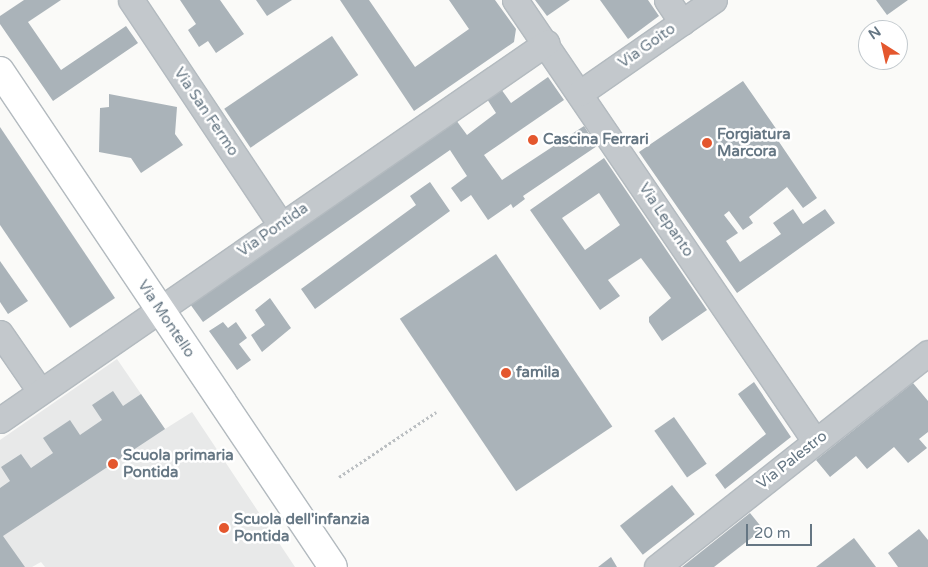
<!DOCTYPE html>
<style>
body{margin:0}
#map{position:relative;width:928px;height:567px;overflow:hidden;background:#fafaf8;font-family:"Varela Round",sans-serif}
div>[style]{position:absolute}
.built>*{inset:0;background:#e8e9e9}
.building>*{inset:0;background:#aab3b9;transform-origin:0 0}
.path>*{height:3px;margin-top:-1.5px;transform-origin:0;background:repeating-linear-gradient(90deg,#bbbfc2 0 2.5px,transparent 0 5px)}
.roads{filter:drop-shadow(1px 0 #b3babf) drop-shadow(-1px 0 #b3babf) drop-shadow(0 1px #b3babf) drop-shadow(0 -1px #b3babf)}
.street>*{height:25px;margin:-12.5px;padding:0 12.5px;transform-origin:12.5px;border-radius:12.5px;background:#c3c8cc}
.secondary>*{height:28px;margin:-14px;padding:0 14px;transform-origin:14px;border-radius:14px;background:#fff}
.dots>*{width:14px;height:14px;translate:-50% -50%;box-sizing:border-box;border:2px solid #fff;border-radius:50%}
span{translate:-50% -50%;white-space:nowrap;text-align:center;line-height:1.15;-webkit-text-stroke:5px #fff;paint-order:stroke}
.street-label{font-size:15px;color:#657683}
.poi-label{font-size:15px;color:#657683;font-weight:700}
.left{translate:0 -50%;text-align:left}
.north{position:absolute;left:858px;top:20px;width:50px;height:50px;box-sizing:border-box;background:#fff;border:1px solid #c1c8cd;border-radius:50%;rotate:325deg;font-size:14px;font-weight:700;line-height:20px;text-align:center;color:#657683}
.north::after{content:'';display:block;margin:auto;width:18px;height:22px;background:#e4572e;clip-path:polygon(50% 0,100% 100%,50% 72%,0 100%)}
.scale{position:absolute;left:746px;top:524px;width:66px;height:22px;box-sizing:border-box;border:2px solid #657683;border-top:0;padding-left:6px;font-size:15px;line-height:18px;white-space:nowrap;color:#657683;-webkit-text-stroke:4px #fff;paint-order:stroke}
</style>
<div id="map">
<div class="built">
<i style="clip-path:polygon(117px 359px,165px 429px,192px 412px,295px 567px,45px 567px,41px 562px,32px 567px,0 567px,0 440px)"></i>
</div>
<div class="building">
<i style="clip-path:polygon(24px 0,61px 0,28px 22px,61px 70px,126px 26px,138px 43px,53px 101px,0 24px,0 16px)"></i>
<i style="clip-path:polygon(180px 0,220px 0,244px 34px,216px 53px,208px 41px,199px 47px,188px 30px,196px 24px)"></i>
<i style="clip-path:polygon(256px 0,292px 0,267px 16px)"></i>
<i style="clip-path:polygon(340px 0,369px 0,415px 67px,469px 29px,449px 0,495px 0,516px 29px,514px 42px,414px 111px)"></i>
<i style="clip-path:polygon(535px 0,570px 0,547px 16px)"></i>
<i style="clip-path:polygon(600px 0,648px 0,659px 16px,628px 39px)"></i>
<i style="clip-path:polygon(876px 0,908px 0,887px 15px)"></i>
<i style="left:332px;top:36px;width:47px;height:130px;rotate:56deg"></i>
<i style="clip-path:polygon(548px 77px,564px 100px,484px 155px,502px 180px,584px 126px,597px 146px,523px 196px,525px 199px,513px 208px,511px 204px,488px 220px,471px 195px,461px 202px,451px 188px,467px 176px,450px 150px,203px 322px,190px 304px,456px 120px,467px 135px,496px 113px,487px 99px,501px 89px,511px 103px)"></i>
<i style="clip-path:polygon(743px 81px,777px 130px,773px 133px,817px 198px,803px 208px,787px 187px,749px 217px,753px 223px,743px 230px,729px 211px,724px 215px,738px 233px,726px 241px,740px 262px,781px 234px,773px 223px,793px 209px,803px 224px,825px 209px,835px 223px,737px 293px,639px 152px)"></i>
<i style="clip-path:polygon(109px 94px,177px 107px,175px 134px,183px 145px,141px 173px,131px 158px,99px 152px,100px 108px,109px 107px)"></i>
<i style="clip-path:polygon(0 127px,115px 298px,70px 328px,0 225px)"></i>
<i style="clip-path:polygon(evenodd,604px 158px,707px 310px,662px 341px,649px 322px,649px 317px,671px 298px,641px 258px,608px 280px,620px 296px,600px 310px,530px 210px,604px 158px,599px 193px,620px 225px,585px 250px,562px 218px,599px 193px)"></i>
<i style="clip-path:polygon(430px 182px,450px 211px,315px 309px,301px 289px,416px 205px,410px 196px)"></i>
<i style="left:496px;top:254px;width:208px;height:116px;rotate:56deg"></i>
<i style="clip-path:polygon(0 261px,28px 301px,8px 314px,0 302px)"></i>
<i style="clip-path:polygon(270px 298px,291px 328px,262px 352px,251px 335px,265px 325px,255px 310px)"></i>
<i style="clip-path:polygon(223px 322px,228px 328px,236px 322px,247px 338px,239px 344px,251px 360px,237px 370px,209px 331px)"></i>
<i style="clip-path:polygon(754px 382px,791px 437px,725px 489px,715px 475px,766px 434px,738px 394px)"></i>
<i style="clip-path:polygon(913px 383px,928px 401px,928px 432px,919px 439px,927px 448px,908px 463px,894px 447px,867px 469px,856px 456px,830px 477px,816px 460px)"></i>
<i style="clip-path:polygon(113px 391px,123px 406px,141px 394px,165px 429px,3px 536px,25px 567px,0 567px,0 488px,10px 481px,1px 467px,21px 454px,31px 468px,53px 453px,43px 438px,70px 420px,80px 435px,102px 420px,92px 405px)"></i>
<i style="left:674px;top:417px;width:57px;height:24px;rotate:55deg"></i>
<i style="left:672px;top:485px;width:37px;height:66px;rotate:52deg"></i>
<i style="clip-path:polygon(750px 513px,763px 529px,714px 567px,682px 567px)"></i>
<i style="clip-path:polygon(919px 529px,928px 540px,928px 567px,898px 567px,888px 553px)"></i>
<i style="clip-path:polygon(854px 538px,876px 567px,816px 567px)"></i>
<i style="clip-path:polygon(611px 557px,617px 567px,598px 567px)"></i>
</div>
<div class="path">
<i style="left:339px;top:477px;width:117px;rotate:-33.8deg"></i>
</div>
<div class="roads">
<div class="street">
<i style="left:131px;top:0;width:270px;rotate:56.3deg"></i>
<i style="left:515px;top:0;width:533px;rotate:55.77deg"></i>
<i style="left:667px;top:0;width:27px;rotate:56deg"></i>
<i style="left:580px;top:93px;width:163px;rotate:-34.8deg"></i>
<i style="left:0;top:333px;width:70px;rotate:55.4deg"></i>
<i style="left:0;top:420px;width:664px;rotate:-34.62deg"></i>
<i style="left:657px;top:567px;width:345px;rotate:-38.3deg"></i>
</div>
<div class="secondary">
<i style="left:0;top:71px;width:597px;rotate:56.12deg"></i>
</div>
</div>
<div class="dots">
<i style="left:533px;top:140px;background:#e4572e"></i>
<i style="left:707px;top:143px;background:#e4572e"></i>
<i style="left:506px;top:373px;background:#e4572e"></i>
<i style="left:113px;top:464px;background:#e4572e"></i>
<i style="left:224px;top:528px;background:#e4572e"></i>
</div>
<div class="street-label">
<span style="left:647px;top:46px;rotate:-35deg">Via Goito</span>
<span style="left:206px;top:112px;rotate:56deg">Via San Fermo</span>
<span style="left:666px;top:220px;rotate:56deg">Via Lepanto</span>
<span style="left:273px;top:230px;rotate:-35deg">Via Pontida</span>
<span style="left:166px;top:319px;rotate:56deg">Via Montello</span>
<span style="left:792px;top:460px;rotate:-38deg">Via Palestro</span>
</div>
<div class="poi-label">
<span class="left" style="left:717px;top:143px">Forgiatura<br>Marcora</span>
<span class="left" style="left:543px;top:140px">Cascina Ferrari</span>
<span class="left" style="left:516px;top:373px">famila</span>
<span class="left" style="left:123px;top:464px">Scuola primaria<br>Pontida</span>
<span class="left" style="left:234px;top:528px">Scuola dell'infanzia<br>Pontida</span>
</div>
<div class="north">N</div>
<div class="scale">20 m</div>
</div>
